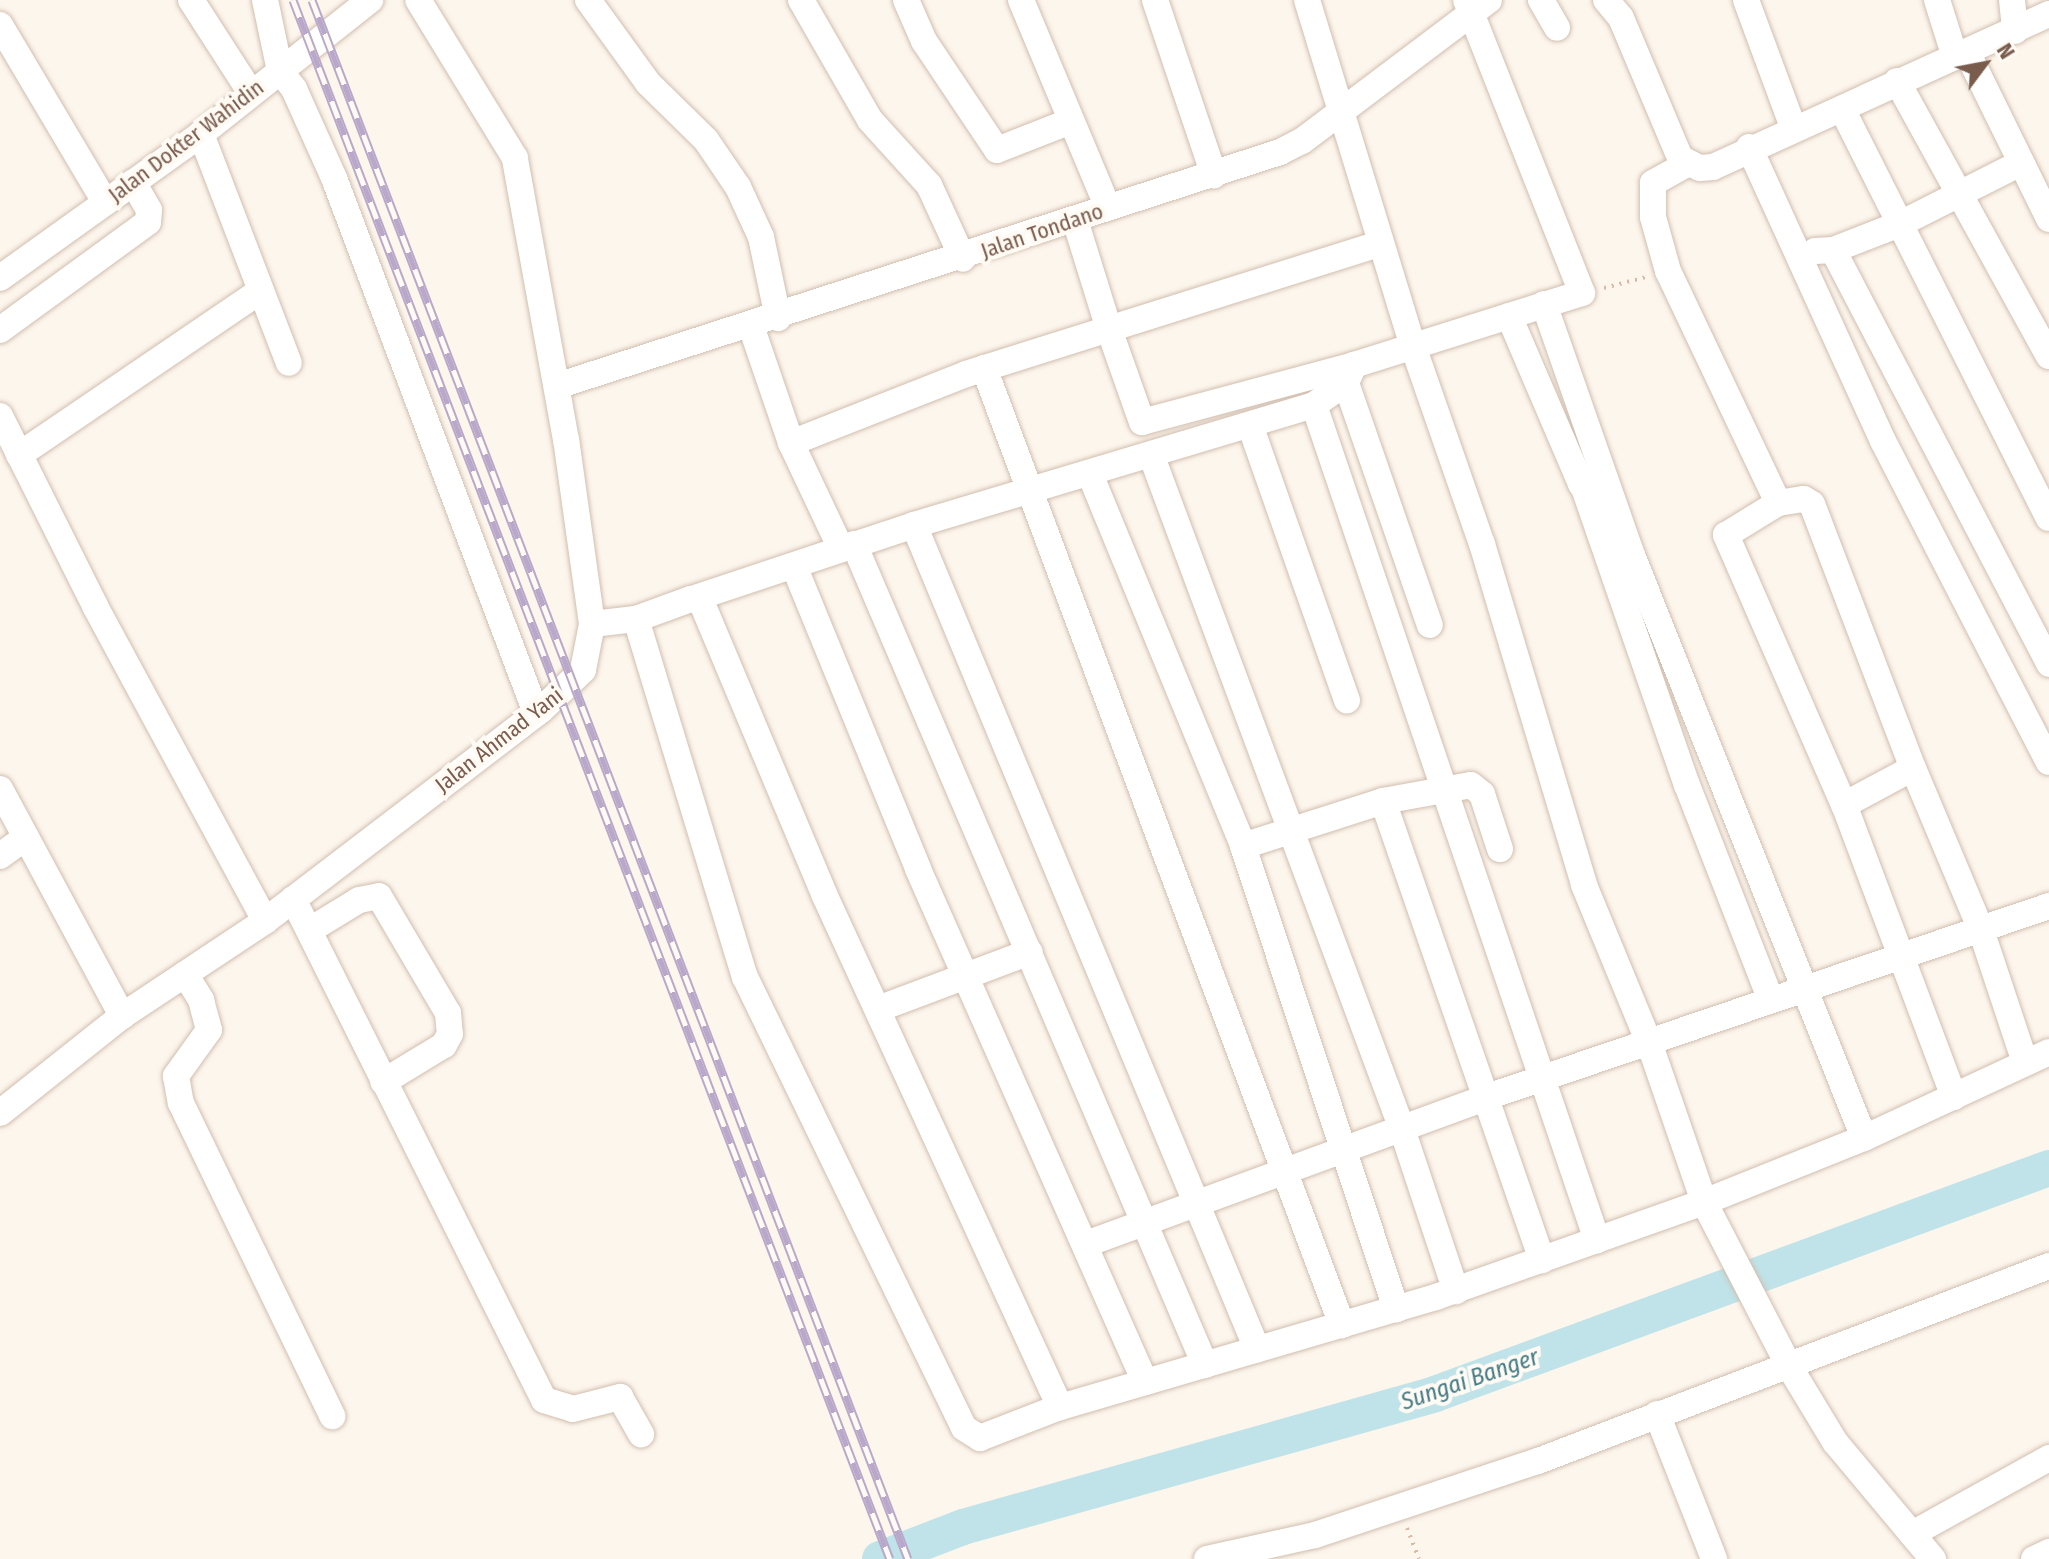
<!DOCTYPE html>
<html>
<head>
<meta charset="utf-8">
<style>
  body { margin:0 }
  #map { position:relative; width:2049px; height:1559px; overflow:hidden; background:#fdf6ec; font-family:"Fira Sans Condensed",sans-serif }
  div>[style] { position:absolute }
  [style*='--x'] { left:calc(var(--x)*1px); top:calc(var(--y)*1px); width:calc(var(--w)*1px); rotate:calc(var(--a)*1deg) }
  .river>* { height:36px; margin:-18px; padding:0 18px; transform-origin:18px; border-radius:18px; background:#bfe3e8 }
  .path>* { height:4px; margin-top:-2px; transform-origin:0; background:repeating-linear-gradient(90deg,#d9b8a5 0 2px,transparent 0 8px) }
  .roads { filter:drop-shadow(0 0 2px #d1beb0) drop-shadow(0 0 2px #d1beb0) }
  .minor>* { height:26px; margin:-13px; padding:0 13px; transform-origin:13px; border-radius:13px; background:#fff }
  .rail>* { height:9px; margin-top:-4.5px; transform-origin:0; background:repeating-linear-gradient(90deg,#fffaf3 0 18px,#b9a8c9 0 36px); box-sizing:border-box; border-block:2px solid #b9a8c9 }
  span { translate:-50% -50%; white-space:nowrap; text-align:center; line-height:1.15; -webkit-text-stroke:8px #fffaf3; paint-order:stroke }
  .street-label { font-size:22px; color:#7a5c4d }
  .water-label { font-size:24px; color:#437c86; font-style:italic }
  .north { position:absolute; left:1945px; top:24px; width:80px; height:80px; -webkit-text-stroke:6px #fffaf3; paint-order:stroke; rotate:58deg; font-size:22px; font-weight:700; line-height:32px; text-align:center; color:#7a5c4d }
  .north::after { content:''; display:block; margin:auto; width:28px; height:36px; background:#7a5c4d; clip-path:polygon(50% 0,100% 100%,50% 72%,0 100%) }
</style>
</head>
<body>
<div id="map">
  <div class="river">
    <i style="--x:880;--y:1559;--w:89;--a:-21.1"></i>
    <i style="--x:963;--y:1527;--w:490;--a:-15.7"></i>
    <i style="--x:1435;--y:1394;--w:654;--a:-20.21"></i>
  </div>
  <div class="path">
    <i style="--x:1604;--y:288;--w:43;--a:-14.7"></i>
    <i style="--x:1407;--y:1528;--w:33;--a:69"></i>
  </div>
  <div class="roads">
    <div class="minor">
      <i style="--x:191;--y:0;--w:111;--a:57.2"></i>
      <i style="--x:265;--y:0;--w:73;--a:78.1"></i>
      <i style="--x:280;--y:71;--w:23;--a:52"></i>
      <i style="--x:294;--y:89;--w:98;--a:65.8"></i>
      <i style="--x:334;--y:178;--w:572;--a:69.31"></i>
      <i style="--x:588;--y:0;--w:102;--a:54.1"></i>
      <i style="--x:648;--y:83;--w:81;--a:44.5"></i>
      <i style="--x:706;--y:140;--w:57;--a:55.8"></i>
      <i style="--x:738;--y:187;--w:55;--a:65.3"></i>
      <i style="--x:761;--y:237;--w:83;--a:78.1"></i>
      <i style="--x:801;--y:0;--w:138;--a:60.1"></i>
      <i style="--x:870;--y:120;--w:88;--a:47.8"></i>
      <i style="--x:929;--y:185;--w:81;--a:65.3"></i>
      <i style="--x:906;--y:0;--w:45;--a:66.3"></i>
      <i style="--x:924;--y:41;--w:131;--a:56.2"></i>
      <i style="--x:997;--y:150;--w:79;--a:-21.4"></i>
      <i style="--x:1021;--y:0;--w:225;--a:67.3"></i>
      <i style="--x:1155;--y:0;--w:185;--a:71.4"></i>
      <i style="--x:1307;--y:0;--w:365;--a:73"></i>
      <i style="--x:1414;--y:349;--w:207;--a:70.8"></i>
      <i style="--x:1482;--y:544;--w:356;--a:73.3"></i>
      <i style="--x:1584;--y:885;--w:173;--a:67.6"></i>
      <i style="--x:1650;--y:1045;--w:166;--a:71"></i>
      <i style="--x:1704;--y:1202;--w:185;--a:62.6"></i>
      <i style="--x:1789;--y:1366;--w:89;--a:58.8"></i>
      <i style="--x:1835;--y:1442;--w:153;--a:50.1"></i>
      <i style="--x:1541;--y:0;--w:32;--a:60"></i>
      <i style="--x:1606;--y:0;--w:23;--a:50"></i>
      <i style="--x:1621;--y:18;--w:152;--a:67.1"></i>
      <i style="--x:1680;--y:158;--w:22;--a:27"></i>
      <i style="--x:1700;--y:168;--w:13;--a:-4"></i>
      <i style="--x:1713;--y:167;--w:369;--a:-24.5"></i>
      <i style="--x:1746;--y:0;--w:135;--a:69.7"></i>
      <i style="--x:1937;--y:0;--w:60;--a:72.5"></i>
      <i style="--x:2012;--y:0;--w:31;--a:84"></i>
      <i style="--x:0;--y:25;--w:206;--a:59.3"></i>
      <i style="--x:1967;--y:52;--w:186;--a:63.8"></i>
      <i style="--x:1897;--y:81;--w:314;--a:61.1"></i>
      <i style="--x:1842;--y:109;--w:458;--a:63.2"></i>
      <i style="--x:201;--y:134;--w:245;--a:69"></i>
      <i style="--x:1749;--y:147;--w:323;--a:65.5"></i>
      <i style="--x:1883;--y:441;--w:361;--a:62.7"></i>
      <i style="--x:1687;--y:164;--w:39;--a:151"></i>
      <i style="--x:1653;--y:183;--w:34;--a:90"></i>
      <i style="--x:1653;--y:217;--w:56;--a:74.5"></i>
      <i style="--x:1668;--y:271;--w:257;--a:64.6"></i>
      <i style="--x:1075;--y:220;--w:114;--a:72.7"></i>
      <i style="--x:1109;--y:329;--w:285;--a:-17.5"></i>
      <i style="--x:1833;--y:250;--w:467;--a:62.4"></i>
      <i style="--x:1815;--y:251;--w:18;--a:-3"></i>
      <i style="--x:1833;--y:250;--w:72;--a:-21.2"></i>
      <i style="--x:1900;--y:224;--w:136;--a:-26.8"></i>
      <i style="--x:0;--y:278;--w:247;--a:-35.6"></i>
      <i style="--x:201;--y:134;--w:216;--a:-38.4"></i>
      <i style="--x:1544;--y:304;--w:266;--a:70.7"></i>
      <i style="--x:1632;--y:555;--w:627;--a:68.3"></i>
      <i style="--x:1509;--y:316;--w:183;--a:66.8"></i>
      <i style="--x:1581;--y:484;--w:5;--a:53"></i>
      <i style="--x:1584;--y:488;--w:16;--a:-7"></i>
      <i style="--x:751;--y:326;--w:124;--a:71.1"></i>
      <i style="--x:791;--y:443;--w:117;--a:64.7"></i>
      <i style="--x:0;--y:330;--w:183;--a:-36.1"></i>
      <i style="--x:148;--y:222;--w:12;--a:-85"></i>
      <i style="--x:149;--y:210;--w:32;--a:-120"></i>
      <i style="--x:984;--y:368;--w:1022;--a:69.49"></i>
      <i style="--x:1346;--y:383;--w:256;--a:70.9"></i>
      <i style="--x:557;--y:386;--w:760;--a:-17.93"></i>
      <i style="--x:1280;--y:152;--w:25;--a:-27"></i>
      <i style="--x:1302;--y:141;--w:234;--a:-37"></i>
      <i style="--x:1314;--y:405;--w:882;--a:71.28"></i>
      <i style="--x:0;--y:416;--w:212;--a:63.4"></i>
      <i style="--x:95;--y:606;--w:358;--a:61.6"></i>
      <i style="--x:1250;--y:425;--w:292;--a:70.6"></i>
      <i style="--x:791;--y:443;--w:188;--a:-21.5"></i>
      <i style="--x:966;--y:374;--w:150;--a:-17.5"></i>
      <i style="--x:1109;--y:329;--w:99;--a:70.5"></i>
      <i style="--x:1142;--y:422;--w:220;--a:-15"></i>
      <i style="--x:19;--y:455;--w:292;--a:-34.2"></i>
      <i style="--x:1152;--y:457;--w:717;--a:69.59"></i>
      <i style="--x:1402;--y:1129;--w:171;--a:71.6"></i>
      <i style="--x:1090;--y:474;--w:402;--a:67.6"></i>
      <i style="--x:1243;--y:846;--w:488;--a:71.7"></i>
      <i style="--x:1584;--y:488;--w:314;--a:70.9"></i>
      <i style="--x:1687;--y:785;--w:231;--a:68.7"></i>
      <i style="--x:914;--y:525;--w:893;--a:67.4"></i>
      <i style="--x:854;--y:544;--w:893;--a:66.85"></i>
      <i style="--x:794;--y:566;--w:327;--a:67.7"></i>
      <i style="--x:918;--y:869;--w:561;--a:66.13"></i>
      <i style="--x:698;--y:597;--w:228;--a:-18.4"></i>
      <i style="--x:914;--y:525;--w:418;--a:-16.7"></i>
      <i style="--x:1314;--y:405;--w:39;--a:-35"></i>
      <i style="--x:1346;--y:383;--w:20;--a:-66"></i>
      <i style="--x:1354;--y:365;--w:239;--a:-17.5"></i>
      <i style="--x:1582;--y:293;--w:315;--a:-111.6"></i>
      <i style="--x:636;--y:619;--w:374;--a:73.1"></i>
      <i style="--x:745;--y:977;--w:501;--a:64.1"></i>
      <i style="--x:964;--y:1428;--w:19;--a:32"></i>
      <i style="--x:980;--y:1438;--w:86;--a:-21.2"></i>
      <i style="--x:592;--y:624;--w:44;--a:-6.5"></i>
      <i style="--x:636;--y:619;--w:59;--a:-20"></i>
      <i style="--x:691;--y:599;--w:10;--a:11"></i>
      <i style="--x:701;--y:601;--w:318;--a:67.2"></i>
      <i style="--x:824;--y:894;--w:565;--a:65.3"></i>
      <i style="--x:1060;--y:1407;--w:392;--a:-16.3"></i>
      <i style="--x:1436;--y:1297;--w:284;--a:-19.5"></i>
      <i style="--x:1704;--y:1202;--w:172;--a:-21.8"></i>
      <i style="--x:1864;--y:1138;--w:204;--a:-24.9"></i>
      <i style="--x:0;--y:789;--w:258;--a:61.7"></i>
      <i style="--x:1383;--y:801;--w:486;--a:70.9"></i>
      <i style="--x:1844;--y:805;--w:78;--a:-28.2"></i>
      <i style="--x:1243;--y:846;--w:147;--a:-17.8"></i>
      <i style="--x:1383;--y:801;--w:89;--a:-10.3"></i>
      <i style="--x:1471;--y:785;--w:14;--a:39"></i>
      <i style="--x:1482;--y:794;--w:58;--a:71.9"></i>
      <i style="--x:0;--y:856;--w:32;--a:-36"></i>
      <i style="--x:293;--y:899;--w:560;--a:63.39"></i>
      <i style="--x:544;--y:1400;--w:30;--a:17"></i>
      <i style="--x:573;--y:1409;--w:49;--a:-14.3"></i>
      <i style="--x:620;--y:1397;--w:43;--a:60.4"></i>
      <i style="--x:310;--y:930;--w:57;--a:-31.5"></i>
      <i style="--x:359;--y:900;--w:20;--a:-11"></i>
      <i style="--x:379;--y:896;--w:136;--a:59.5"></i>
      <i style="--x:448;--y:1013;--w:21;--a:85"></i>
      <i style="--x:450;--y:1034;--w:13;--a:119"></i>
      <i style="--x:444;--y:1045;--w:71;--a:148.8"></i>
      <i style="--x:185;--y:974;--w:31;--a:58"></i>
      <i style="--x:201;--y:1000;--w:31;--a:75"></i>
      <i style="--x:209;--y:1030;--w:57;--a:125.7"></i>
      <i style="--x:176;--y:1076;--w:27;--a:80"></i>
      <i style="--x:181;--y:1103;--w:348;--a:64.2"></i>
      <i style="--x:878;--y:1009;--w:162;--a:-20.6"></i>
      <i style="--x:1954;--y:1097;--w:312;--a:-110.6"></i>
      <i style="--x:1844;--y:805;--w:295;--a:-113.6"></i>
      <i style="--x:1726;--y:535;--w:61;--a:-31.6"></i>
      <i style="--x:1778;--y:503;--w:26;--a:-9"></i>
      <i style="--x:1804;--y:499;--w:9;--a:32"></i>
      <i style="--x:1812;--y:504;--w:283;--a:69.1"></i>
      <i style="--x:1913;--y:768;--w:173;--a:67.2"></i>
      <i style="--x:1980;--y:927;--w:142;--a:71.6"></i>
      <i style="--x:0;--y:1113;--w:156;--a:-38.5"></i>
      <i style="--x:122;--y:1016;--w:172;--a:-33.6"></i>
      <i style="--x:265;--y:921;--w:347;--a:-37.4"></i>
      <i style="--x:541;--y:710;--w:58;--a:-43.6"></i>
      <i style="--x:583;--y:670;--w:47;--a:-78.9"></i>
      <i style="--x:592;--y:624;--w:186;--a:-98"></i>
      <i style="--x:566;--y:440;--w:287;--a:-100.3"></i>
      <i style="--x:515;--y:158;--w:185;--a:-121.5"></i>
      <i style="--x:1086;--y:1244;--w:427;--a:-20.1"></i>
      <i style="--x:1487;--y:1097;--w:594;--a:-18.77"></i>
      <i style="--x:1657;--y:1414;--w:156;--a:68.5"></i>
      <i style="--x:1912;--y:1534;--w:157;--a:-29"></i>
      <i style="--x:1207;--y:1559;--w:111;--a:-12.5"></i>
      <i style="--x:1315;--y:1535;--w:235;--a:-18.4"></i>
      <i style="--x:1538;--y:1461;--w:547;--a:-20.89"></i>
      <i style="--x:2034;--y:1559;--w:17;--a:-25"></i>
    </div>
  </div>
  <div class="rail">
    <i style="--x:293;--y:0;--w:1669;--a:69.05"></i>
    <i style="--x:312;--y:0;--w:1669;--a:69.08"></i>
  </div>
  <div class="street-label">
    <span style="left:186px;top:141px;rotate:-37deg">Jalan Dokter Wahidin</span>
    <span style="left:1042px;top:231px;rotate:-19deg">Jalan Tondano</span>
    <span style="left:499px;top:740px;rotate:-38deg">Jalan Ahmad Yani</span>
  </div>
  <div class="water-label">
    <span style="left:1470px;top:1380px;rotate:-19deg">Sungai Banger</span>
  </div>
  <div class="north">N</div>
</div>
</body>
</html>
